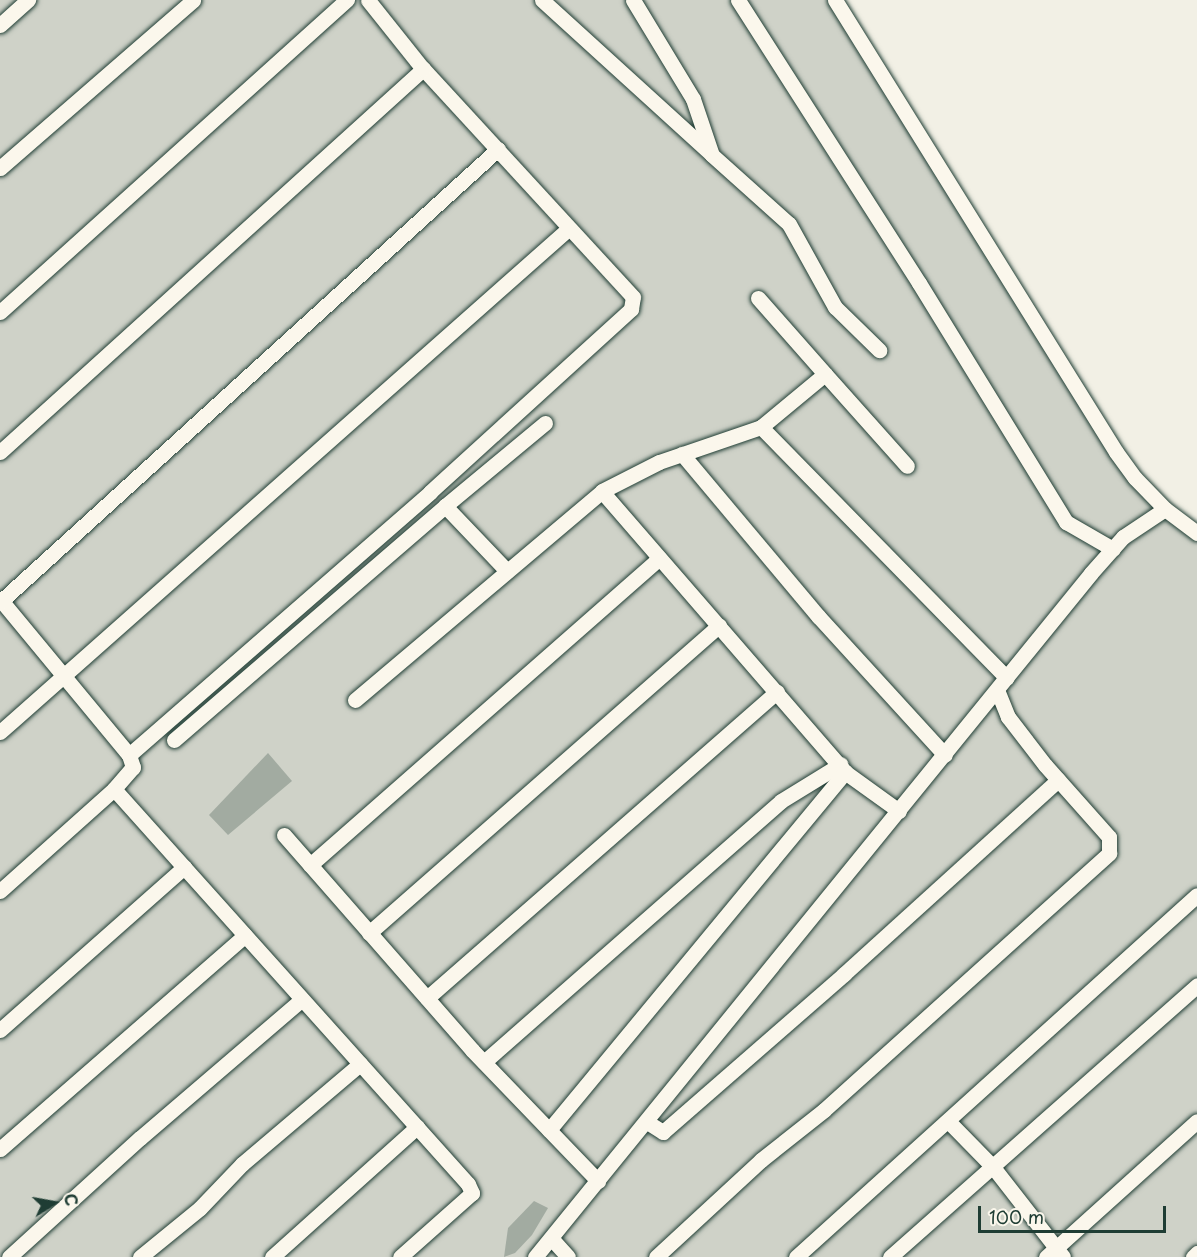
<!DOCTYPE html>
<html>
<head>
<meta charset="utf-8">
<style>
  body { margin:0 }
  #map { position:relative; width:1197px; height:1257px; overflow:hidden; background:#f2f0e5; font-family:"Playpen Sans",sans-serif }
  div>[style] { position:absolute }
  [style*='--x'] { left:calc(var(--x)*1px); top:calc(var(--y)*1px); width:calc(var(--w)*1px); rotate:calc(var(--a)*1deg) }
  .green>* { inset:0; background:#cfd2c8 }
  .water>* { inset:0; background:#a2aba1 }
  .roads { filter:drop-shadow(0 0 2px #1f3d34) drop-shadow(0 0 2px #1f3d34) }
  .minor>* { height:15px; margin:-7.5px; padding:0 7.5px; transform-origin:7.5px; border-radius:7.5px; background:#fbf7ec }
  span { translate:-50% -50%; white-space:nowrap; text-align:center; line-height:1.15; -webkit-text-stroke:6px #fbf7ec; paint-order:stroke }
  .north { position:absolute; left:24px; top:1173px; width:60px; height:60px; -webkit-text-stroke:4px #fbf7ec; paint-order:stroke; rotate:79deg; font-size:16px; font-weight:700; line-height:24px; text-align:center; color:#1f3d34 }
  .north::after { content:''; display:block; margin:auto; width:21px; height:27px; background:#1f3d34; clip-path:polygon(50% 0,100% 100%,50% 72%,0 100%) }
  .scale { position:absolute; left:978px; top:1206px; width:188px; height:27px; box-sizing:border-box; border:3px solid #1f3d34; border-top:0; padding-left:8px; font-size:18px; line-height:21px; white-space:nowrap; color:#1f3d34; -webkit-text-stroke:4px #fbf7ec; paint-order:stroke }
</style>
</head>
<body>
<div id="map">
  <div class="green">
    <i style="clip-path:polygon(0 0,835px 0,1116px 452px,1197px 533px,1197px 1257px,0 1257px)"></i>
  </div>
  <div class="water">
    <i style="clip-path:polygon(268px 753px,292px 781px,228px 835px,209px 815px)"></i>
    <i style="clip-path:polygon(534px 1201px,548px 1208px,532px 1235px,515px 1253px,504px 1257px,508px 1228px)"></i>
  </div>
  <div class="roads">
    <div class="minor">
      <i style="--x:542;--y:0;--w:227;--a:42.3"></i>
      <i style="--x:633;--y:0;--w:116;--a:58.8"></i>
      <i style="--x:693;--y:99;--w:59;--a:71.3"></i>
      <i style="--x:712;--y:155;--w:103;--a:41.9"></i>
      <i style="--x:789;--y:224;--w:95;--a:61"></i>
      <i style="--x:835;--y:307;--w:62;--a:44.3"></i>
      <i style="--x:738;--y:0;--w:336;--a:57.4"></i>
      <i style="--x:919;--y:283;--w:281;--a:58.4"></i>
      <i style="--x:1066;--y:522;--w:54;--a:29.9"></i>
      <i style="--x:835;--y:0;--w:532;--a:58.13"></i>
      <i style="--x:1116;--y:452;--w:32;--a:54"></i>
      <i style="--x:1135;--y:478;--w:43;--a:45.9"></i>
      <i style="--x:1165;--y:509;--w:40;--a:37"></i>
      <i style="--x:0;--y:25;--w:38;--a:-42"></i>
      <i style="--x:0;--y:168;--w:256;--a:-41"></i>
      <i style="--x:758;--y:298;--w:101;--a:48.6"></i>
      <i style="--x:0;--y:312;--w:467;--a:-42"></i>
      <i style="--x:761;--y:427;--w:83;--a:-39.6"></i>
      <i style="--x:825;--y:374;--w:123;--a:48.3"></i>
      <i style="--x:0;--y:452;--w:571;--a:-42.16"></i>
      <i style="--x:682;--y:454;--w:212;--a:50"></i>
      <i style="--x:818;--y:616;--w:188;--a:47.6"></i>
      <i style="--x:507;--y:571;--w:90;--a:-133.6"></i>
      <i style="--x:445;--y:506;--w:130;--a:-39.7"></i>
      <i style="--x:0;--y:599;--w:202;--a:50.4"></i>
      <i style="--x:129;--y:755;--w:13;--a:72"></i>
      <i style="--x:133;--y:767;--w:29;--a:131"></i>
      <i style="--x:114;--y:789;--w:153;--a:138.2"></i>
      <i style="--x:0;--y:602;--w:673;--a:-42.29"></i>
      <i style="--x:355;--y:700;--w:324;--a:-40.2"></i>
      <i style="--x:0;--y:732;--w:759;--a:-41.53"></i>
      <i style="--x:174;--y:740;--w:358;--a:-40.8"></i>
      <i style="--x:129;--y:755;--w:400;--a:-41.1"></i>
      <i style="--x:430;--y:492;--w:272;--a:-42.3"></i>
      <i style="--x:631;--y:309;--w:12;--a:-81"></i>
      <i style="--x:633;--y:297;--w:310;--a:-132.6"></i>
      <i style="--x:423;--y:69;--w:88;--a:-128.6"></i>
      <i style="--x:114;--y:789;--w:530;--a:48.13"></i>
      <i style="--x:468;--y:1184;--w:10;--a:66"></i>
      <i style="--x:472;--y:1193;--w:96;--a:138.4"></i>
      <i style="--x:899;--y:811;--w:67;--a:-144.2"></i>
      <i style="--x:845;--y:772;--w:371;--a:-130.9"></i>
      <i style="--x:602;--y:491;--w:64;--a:-27"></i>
      <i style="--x:659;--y:462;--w:108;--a:-18.9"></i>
      <i style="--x:761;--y:427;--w:351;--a:45.6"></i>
      <i style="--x:284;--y:835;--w:286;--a:48.8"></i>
      <i style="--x:472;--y:1050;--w:182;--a:46.1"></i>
      <i style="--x:310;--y:865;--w:465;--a:-41.3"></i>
      <i style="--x:369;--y:933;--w:466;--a:-41.3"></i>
      <i style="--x:427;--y:998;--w:465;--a:-41.2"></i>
      <i style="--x:0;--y:1030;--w:246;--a:-41.5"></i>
      <i style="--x:484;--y:1062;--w:395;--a:-41.3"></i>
      <i style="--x:781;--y:801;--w:70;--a:-31.7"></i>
      <i style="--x:948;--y:1121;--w:64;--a:45.6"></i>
      <i style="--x:993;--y:1167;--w:114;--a:52.1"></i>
      <i style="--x:647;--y:1122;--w:19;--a:32"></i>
      <i style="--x:663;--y:1132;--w:240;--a:-41.1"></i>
      <i style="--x:844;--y:974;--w:289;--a:-42.2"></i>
      <i style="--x:549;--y:1130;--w:465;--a:-50.4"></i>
      <i style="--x:0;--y:1149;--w:325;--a:-41.1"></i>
      <i style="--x:551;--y:1238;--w:25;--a:48"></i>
      <i style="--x:9;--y:1257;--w:177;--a:-42.3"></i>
      <i style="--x:140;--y:1138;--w:213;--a:-40.6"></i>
      <i style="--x:140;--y:1257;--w:77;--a:-39.2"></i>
      <i style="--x:200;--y:1208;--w:61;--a:-46.3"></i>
      <i style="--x:242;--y:1164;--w:155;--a:-40.3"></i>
      <i style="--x:272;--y:1257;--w:195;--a:-41.9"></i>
      <i style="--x:535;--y:1257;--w:881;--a:-50.89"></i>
      <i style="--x:1091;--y:573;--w:48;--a:-48.4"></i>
      <i style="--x:1123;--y:537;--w:50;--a:-33.7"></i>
      <i style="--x:656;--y:1257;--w:143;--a:-42.7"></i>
      <i style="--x:761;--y:1160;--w:80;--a:-38.4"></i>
      <i style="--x:824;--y:1110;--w:384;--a:-42"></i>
      <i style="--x:1109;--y:853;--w:16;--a:-90"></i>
      <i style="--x:1109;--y:837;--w:96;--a:-131.6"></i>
      <i style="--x:1045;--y:765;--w:61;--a:-127.6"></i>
      <i style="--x:1008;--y:717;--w:29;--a:-112"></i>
      <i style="--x:796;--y:1257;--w:540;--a:-42.07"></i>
      <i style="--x:890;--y:1257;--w:410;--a:-41.5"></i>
      <i style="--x:1046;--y:1257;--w:203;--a:-42"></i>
      <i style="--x:1193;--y:1257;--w:6;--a:-45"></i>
    </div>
  </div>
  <div class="north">С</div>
  <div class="scale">100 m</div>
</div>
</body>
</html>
